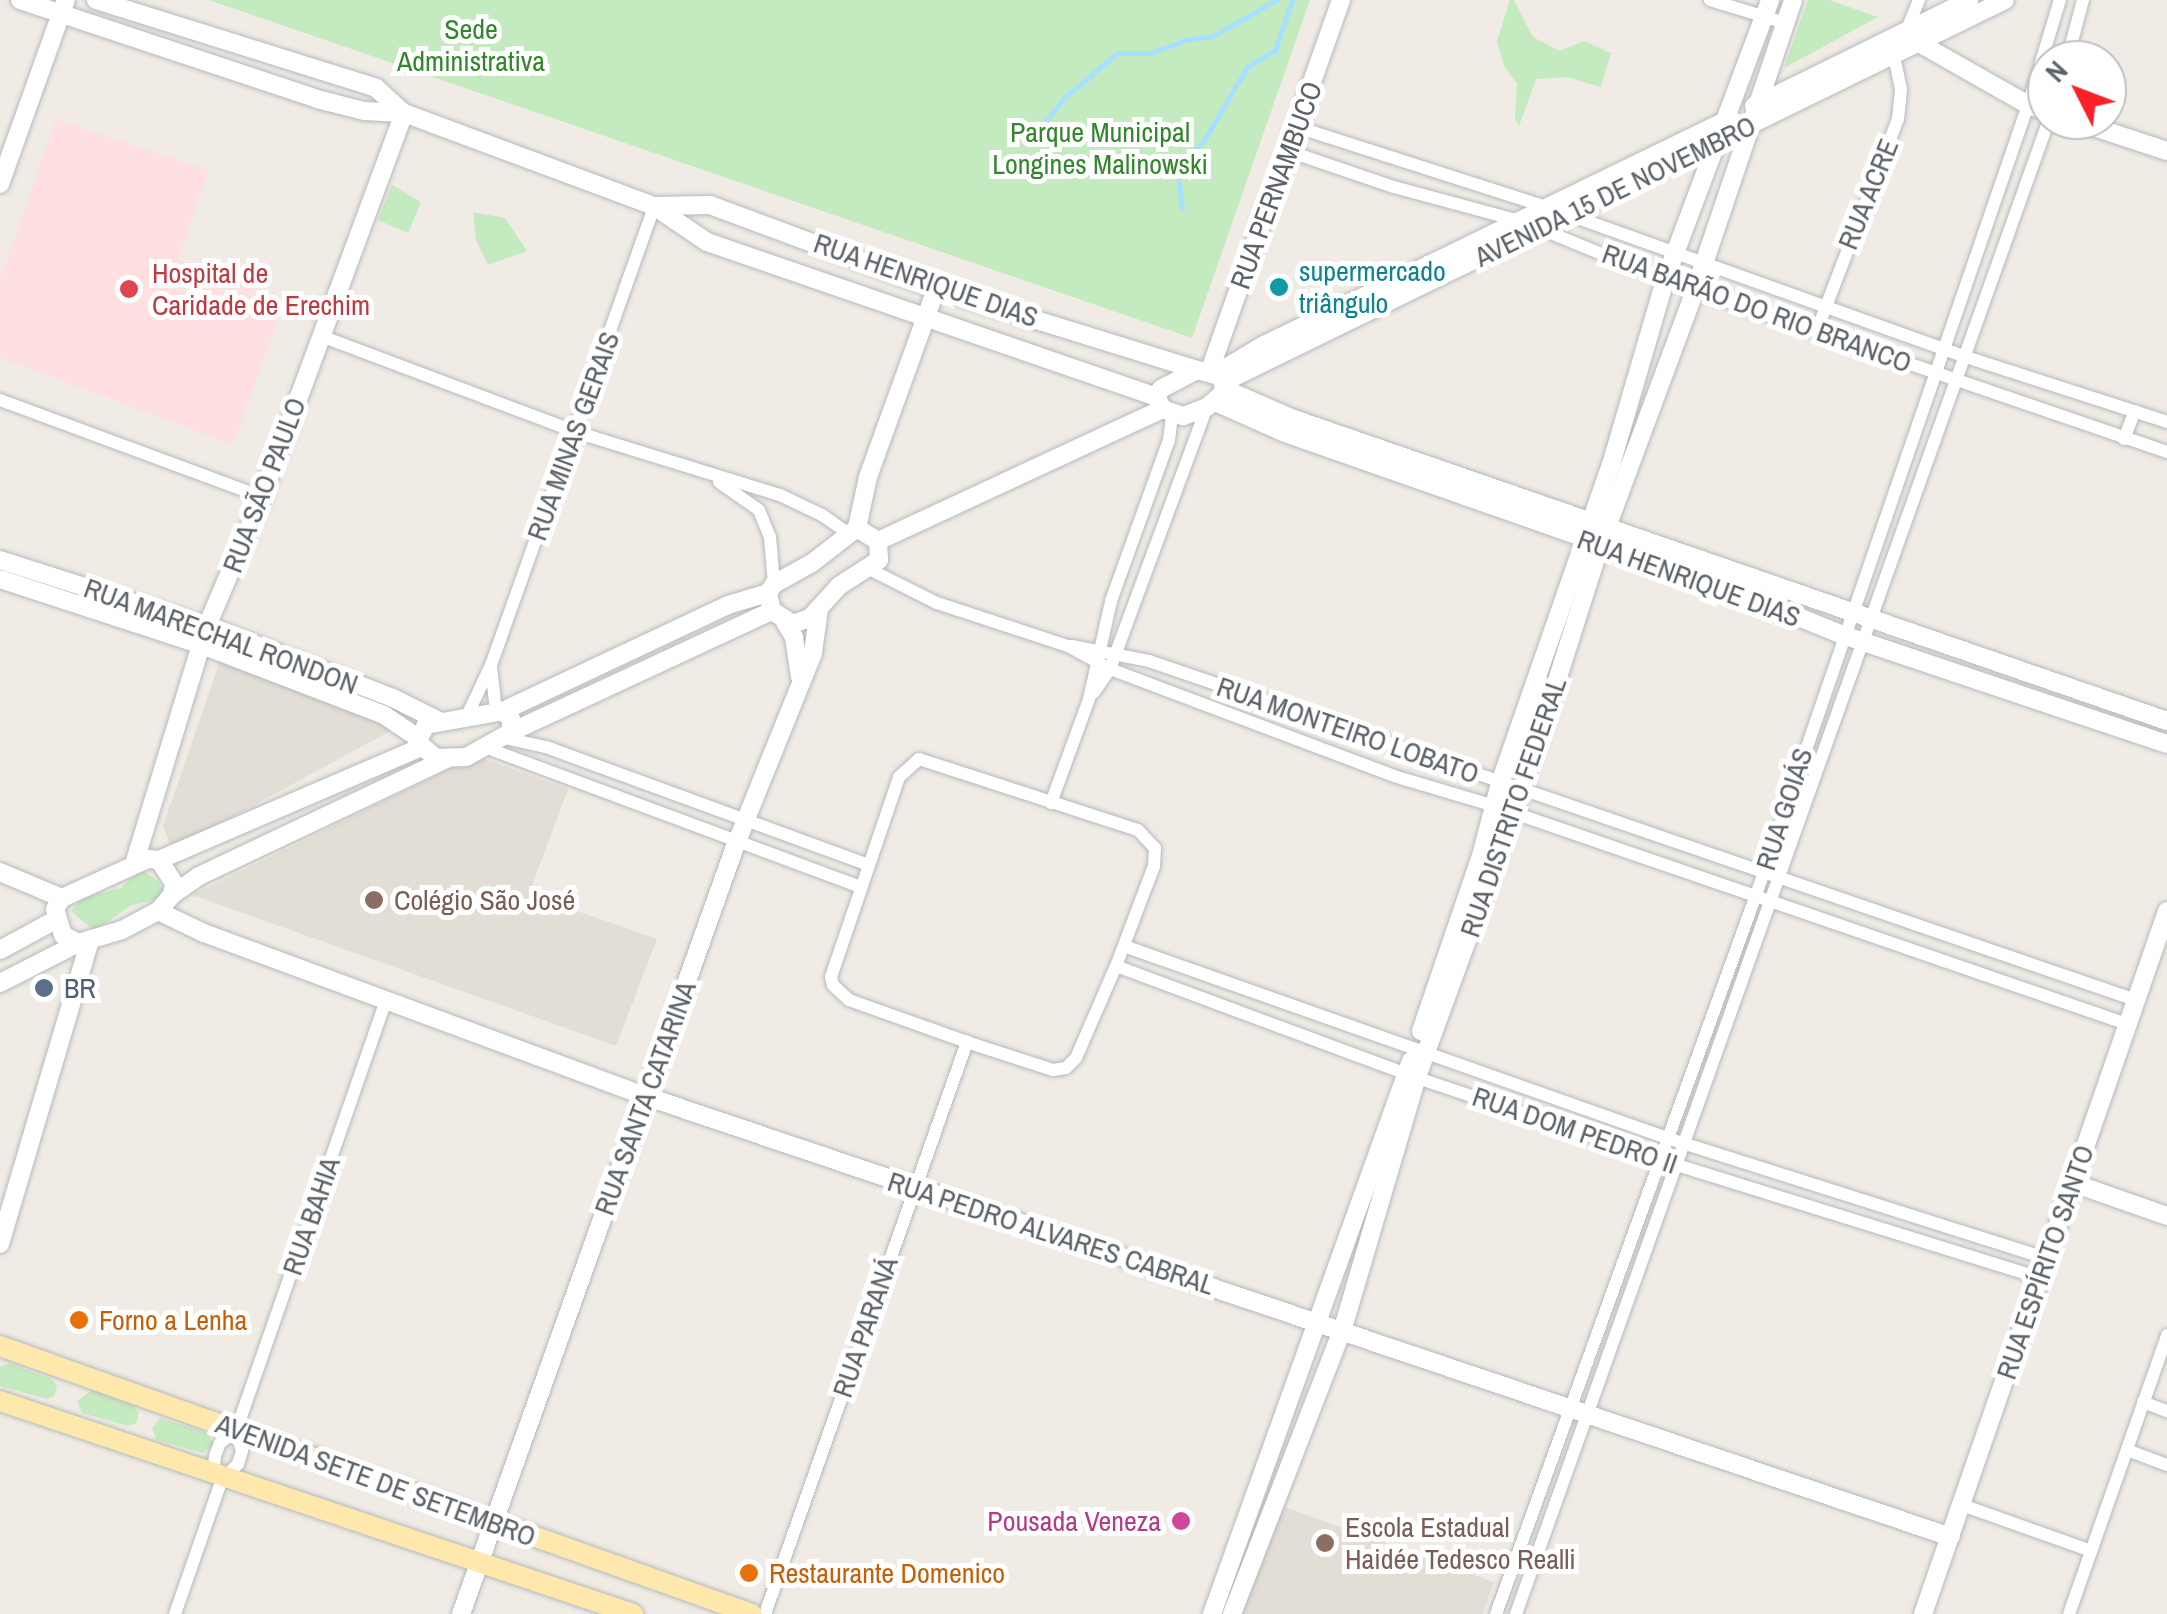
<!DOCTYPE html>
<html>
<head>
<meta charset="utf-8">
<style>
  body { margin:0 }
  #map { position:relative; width:2167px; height:1614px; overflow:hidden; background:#f0ece5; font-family:"Archivo Narrow",sans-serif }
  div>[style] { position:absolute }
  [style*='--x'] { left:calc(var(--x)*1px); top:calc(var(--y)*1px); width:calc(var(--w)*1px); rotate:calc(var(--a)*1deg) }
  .education>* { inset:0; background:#e3ded5 }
  .medical>* { inset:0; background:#fee0e1 }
  .green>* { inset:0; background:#c4eabf }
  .stream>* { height:5px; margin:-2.5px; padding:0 2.5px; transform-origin:2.5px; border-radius:2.5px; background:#a6e2ff }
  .roads { filter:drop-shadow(0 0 2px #b5b9bd) drop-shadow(0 0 2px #b5b9bd) }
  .street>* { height:12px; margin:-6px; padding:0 6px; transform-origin:6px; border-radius:6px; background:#fff }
  .secondary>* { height:18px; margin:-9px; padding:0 9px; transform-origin:9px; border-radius:9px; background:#fff }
  .primary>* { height:20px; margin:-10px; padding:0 10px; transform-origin:10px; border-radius:10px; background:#ffe8ab }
  .dots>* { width:28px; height:28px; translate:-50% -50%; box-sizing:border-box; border:5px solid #fff; border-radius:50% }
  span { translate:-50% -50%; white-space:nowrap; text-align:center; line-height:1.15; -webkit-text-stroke:10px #fff; paint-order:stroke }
  .park-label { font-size:28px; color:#32862c }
  .street-label { font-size:28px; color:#5c6267 }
  .culture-label { font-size:28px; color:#0d838f }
  .left { translate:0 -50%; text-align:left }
  .health-label { font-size:28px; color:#be3a42 }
  .education-label { font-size:28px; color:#785e54 }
  .service-label { font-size:28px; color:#4e5e75 }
  .food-label { font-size:28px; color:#c56008 }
  .hotel-label { font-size:28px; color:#b23c85 }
  .right { translate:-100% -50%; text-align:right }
  .north { position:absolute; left:2027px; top:40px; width:100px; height:100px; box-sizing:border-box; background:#fff; border:2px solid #bec0c2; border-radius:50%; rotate:312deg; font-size:28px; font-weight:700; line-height:40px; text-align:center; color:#5c6267 }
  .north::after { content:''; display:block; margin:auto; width:35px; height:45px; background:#fa2128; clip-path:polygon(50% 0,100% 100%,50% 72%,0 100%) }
</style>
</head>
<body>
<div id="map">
  <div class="education">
    <i style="clip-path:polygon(220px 661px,392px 721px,396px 728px,190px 840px,170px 844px,163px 826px)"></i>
    <i style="clip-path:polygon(476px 756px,568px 789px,529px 894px,657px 939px,616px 1046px,192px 895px)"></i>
    <i style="clip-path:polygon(1279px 1505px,1494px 1582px,1483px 1614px,1235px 1614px)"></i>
  </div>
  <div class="medical">
    <i style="clip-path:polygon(56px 119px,209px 170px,178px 260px,286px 298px,233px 445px,0 358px,0 279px)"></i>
  </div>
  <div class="green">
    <i style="clip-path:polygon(209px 0,1310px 0,1192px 338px)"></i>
    <i style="clip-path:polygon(1510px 0,1514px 0,1533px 37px,1560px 51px,1584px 41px,1611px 53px,1601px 87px,1567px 77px,1536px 79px,1519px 126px,1515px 119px,1517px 84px,1504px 66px,1497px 41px)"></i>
    <i style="clip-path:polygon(1808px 0,1829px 0,1878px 17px,1784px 68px)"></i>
    <i style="clip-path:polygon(392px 185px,421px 202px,408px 233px,378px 220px)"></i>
    <i style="clip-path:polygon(473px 212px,505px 218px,527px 251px,488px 265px,476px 240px)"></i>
    <i style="clip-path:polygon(140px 869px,158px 881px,167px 897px,130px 906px,94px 931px,71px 911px,82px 898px,121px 888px)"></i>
    <i style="clip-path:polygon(10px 1363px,51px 1379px,57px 1385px,54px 1396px,47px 1399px,0 1386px,0 1367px)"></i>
    <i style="clip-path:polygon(92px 1390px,133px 1406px,139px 1412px,136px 1423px,128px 1426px,82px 1413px,77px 1401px)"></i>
    <i style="clip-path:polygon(160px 1418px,207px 1433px,214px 1444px,203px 1453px,157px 1440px,152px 1428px)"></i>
  </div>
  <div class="stream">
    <i style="--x:1044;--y:123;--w:33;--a:-51"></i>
    <i style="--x:1065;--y:97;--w:68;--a:-40.2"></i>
    <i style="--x:1117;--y:53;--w:33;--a:0"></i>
    <i style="--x:1150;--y:53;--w:37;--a:-20"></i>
    <i style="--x:1185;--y:40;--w:28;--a:-8"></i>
    <i style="--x:1213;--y:36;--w:73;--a:-29.7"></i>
    <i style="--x:1182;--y:208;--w:41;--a:-97"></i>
    <i style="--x:1177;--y:167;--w:40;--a:-45"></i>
    <i style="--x:1205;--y:139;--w:83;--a:-59.7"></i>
    <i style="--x:1247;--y:67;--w:33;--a:-31"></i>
    <i style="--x:1275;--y:50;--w:53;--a:-71.2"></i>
  </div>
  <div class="roads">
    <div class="street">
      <i style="--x:1710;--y:0;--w:78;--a:17"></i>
      <i style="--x:1906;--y:32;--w:35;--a:-68"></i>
      <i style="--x:2067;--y:60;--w:62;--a:-75.1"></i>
      <i style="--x:1297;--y:127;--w:266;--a:17.8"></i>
      <i style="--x:1550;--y:208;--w:439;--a:19.7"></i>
      <i style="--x:1963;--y:356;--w:214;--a:17.9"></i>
      <i style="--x:1288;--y:151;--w:112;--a:18.8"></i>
      <i style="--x:1394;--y:187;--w:135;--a:15.1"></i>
      <i style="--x:1524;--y:222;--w:152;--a:22.4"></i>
      <i style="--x:1665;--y:280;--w:531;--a:18.91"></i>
      <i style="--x:1817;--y:330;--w:226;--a:-69"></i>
      <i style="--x:1898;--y:119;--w:30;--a:-84"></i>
      <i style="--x:1901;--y:89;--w:35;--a:-102"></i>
      <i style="--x:321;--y:336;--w:272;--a:20.6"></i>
      <i style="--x:576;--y:432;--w:214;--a:17.2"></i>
      <i style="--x:780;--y:495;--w:47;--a:25.5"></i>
      <i style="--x:822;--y:515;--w:32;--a:35"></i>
      <i style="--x:0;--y:400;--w:279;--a:20.3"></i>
      <i style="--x:2124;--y:439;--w:30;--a:-69"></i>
      <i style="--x:719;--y:482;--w:49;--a:35"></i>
      <i style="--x:759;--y:510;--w:29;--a:68"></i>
      <i style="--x:770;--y:537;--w:47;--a:85.1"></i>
      <i style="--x:869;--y:569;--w:76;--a:26.6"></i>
      <i style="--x:937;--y:603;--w:138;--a:18.2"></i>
      <i style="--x:1068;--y:646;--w:48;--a:28.7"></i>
      <i style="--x:1110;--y:669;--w:307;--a:20.6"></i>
      <i style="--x:1397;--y:777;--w:101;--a:16.6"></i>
      <i style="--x:1494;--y:806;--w:669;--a:19"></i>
      <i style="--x:1072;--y:646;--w:78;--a:11"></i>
      <i style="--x:1149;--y:661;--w:1044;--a:18.96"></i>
      <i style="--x:491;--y:667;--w:44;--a:83.5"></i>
      <i style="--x:1094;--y:692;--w:28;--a:-55"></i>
      <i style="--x:1110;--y:669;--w:279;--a:-69.7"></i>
      <i style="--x:465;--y:720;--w:61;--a:-64.7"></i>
      <i style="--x:491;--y:665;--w:487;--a:-70.4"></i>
      <i style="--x:505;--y:738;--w:42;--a:12.4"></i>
      <i style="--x:546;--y:747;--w:344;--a:20.1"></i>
      <i style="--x:487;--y:748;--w:399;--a:20.4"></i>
      <i style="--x:919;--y:759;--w:230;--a:18"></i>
      <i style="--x:1138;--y:830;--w:25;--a:47"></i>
      <i style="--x:1155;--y:848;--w:18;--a:93"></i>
      <i style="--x:1154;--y:866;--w:107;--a:110.8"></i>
      <i style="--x:1116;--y:966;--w:100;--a:113.5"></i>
      <i style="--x:1076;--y:1058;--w:14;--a:135"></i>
      <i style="--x:1066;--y:1068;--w:13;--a:171"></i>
      <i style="--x:1053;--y:1070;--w:90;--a:-162"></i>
      <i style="--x:967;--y:1042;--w:125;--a:-160.4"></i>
      <i style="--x:849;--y:1000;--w:22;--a:-137"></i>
      <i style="--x:833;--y:985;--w:8;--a:-104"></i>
      <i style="--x:831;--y:977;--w:211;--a:-71.2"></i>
      <i style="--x:899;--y:777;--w:27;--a:-42"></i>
      <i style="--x:1051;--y:803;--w:111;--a:-69.9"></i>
      <i style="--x:1089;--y:699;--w:100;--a:-77.3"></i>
      <i style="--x:1111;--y:601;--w:171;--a:-70.2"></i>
      <i style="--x:1169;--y:440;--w:25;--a:-83"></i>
      <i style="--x:1124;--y:946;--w:576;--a:19.47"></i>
      <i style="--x:1667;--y:1138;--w:398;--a:17.6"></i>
      <i style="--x:1116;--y:966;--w:309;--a:20.4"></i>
      <i style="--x:1406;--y:1074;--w:269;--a:18.6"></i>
      <i style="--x:1661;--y:1160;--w:396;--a:17.3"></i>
      <i style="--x:2143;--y:1402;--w:26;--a:21"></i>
      <i style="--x:236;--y:1431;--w:455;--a:-70.8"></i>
      <i style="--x:2127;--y:1450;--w:43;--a:20.6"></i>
      <i style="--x:220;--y:1477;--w:12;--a:-121"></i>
      <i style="--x:214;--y:1467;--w:11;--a:-85"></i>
      <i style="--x:215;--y:1456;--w:14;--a:-69"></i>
      <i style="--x:220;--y:1443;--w:20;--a:-37"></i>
      <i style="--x:224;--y:1478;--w:20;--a:-45"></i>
      <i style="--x:238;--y:1464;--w:14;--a:-73"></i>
      <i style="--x:242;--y:1451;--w:21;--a:-107"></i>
      <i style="--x:1962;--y:1505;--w:137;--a:19.6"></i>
      <i style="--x:175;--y:1614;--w:143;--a:-70.8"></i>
      <i style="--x:765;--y:1614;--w:607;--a:-70.55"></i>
      <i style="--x:1496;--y:1614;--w:765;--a:-70.12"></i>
      <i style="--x:1756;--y:895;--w:836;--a:-71"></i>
      <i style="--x:2028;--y:105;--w:110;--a:-73.1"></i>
      <i style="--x:1516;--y:1614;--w:1586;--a:-70.37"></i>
      <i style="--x:2069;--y:1614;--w:296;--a:-70.6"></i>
    </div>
    <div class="secondary">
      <i style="--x:20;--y:0;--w:313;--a:18.4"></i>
      <i style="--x:317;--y:99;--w:49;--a:14.3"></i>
      <i style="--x:364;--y:111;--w:40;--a:2.9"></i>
      <i style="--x:404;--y:113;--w:267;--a:20.4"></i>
      <i style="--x:654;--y:206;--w:64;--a:34.2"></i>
      <i style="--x:707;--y:242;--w:475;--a:19"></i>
      <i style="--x:96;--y:0;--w:294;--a:17.4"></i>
      <i style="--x:376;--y:88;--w:38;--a:42"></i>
      <i style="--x:1912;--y:39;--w:133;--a:29.6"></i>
      <i style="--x:2028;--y:105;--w:20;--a:18"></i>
      <i style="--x:1754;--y:106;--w:240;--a:-26.2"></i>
      <i style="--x:2073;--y:120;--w:99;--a:18.3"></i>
      <i style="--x:0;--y:184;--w:195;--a:-70.3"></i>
      <i style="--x:655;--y:206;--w:55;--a:-1"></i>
      <i style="--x:710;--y:205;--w:241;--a:20.4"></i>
      <i style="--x:936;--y:289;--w:273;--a:17.2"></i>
      <i style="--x:1197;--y:370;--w:24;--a:15"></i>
      <i style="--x:1220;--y:376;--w:14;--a:69"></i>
      <i style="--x:1225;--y:389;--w:9;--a:126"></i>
      <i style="--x:1220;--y:396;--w:17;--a:140"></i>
      <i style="--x:1207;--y:407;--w:26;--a:159"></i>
      <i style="--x:1183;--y:416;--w:21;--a:-161"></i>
      <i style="--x:1163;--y:409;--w:14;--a:-120"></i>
      <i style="--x:1156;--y:397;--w:9;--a:-58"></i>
      <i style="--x:1161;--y:389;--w:41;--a:-27.8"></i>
      <i style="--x:1210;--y:370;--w:393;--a:-70.5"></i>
      <i style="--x:1217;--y:373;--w:55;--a:-30.8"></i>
      <i style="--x:1264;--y:345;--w:519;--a:-25.92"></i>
      <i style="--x:1224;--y:382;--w:869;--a:-26.06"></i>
      <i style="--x:1225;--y:389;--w:72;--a:23.7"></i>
      <i style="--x:1291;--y:418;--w:927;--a:19.08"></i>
      <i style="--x:1215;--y:402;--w:77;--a:23.9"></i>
      <i style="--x:1285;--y:433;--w:468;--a:19.3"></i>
      <i style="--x:1727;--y:588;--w:125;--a:22.1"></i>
      <i style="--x:1843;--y:635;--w:342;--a:18.6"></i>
      <i style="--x:857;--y:528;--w:25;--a:32"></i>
      <i style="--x:878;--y:541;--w:19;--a:87"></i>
      <i style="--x:879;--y:560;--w:48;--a:147"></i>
      <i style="--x:839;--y:586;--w:43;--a:132.2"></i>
      <i style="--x:810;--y:618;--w:18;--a:161"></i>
      <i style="--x:793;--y:624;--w:25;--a:-148"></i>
      <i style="--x:772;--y:611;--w:18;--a:-103"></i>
      <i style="--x:768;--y:593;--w:11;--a:-56"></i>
      <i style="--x:774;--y:584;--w:43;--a:-28.9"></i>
      <i style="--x:812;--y:563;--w:57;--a:-37.9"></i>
      <i style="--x:857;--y:528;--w:52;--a:-77.8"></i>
      <i style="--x:868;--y:477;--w:200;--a:-70.1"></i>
      <i style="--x:878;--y:541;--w:314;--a:-24.9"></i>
      <i style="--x:0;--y:560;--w:217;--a:17.7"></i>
      <i style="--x:207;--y:626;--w:199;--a:21.2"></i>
      <i style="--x:393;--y:698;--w:51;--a:26.6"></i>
      <i style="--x:0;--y:579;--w:213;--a:18.1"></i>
      <i style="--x:202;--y:645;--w:195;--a:21"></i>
      <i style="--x:384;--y:715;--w:40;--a:34"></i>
      <i style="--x:785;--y:622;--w:17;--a:59"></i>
      <i style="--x:794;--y:637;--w:40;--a:81.5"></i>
      <i style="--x:503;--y:711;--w:249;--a:-25.2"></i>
      <i style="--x:728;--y:605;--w:42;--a:-16.7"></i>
      <i style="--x:503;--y:711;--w:11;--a:45"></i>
      <i style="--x:511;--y:719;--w:13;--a:90"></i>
      <i style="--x:511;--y:732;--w:51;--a:150.9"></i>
      <i style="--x:466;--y:757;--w:30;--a:178"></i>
      <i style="--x:436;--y:758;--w:25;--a:-140"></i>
      <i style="--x:417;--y:742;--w:19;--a:-62"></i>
      <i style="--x:426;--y:725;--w:78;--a:-10.3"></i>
      <i style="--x:511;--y:732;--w:288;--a:-24.9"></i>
      <i style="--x:148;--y:859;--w:11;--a:5"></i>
      <i style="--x:159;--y:860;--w:27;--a:57"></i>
      <i style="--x:174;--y:883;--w:12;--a:99"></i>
      <i style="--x:172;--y:895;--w:21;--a:131"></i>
      <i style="--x:158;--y:911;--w:41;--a:152.2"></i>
      <i style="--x:122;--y:930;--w:46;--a:163.5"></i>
      <i style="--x:78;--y:943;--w:17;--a:-152"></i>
      <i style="--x:63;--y:935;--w:27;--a:-107"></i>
      <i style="--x:55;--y:909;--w:13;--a:-58"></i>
      <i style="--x:62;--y:898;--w:94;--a:-24.4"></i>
      <i style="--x:159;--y:860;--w:285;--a:-23.3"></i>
      <i style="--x:135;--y:861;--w:246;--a:-73"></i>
      <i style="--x:207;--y:626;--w:140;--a:-66.9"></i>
      <i style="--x:262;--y:497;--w:409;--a:-69.7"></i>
      <i style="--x:0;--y:872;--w:67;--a:22.8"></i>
      <i style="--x:172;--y:895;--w:33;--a:-35"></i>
      <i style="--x:199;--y:876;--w:273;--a:-25.3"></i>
      <i style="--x:158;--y:911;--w:51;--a:25.6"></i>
      <i style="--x:204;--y:933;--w:470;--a:20.3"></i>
      <i style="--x:645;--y:1096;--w:1378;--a:18.66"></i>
      <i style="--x:0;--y:950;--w:65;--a:-28.5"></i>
      <i style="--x:0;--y:983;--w:88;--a:-27.1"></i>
      <i style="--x:1421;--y:1031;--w:185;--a:-71.1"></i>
      <i style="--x:1481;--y:856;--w:75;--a:-75.4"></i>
      <i style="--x:1500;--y:783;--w:337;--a:-70.8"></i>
      <i style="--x:1611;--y:465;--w:193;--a:-73.7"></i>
      <i style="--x:1665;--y:280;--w:299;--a:-69.4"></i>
      <i style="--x:2073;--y:1183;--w:100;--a:19.3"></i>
      <i style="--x:0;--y:1244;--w:317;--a:-73.5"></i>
      <i style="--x:461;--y:1614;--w:818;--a:-70.35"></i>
      <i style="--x:736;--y:844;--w:206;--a:-68"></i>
      <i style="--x:813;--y:653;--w:44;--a:-82.2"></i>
      <i style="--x:1212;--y:1614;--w:588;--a:-70.21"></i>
      <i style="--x:1232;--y:1614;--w:307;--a:-68.8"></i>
      <i style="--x:1343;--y:1328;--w:262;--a:-73.6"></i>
      <i style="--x:1417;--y:1077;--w:306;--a:-69.9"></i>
      <i style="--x:1522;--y:790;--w:256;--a:-72.3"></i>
      <i style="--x:1600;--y:546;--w:273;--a:-69.6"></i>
      <i style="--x:1695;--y:290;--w:306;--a:-71.3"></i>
      <i style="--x:1923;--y:1614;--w:744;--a:-70.86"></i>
    </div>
    <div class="primary">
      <i style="--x:0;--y:1346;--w:798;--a:19.62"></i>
      <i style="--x:0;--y:1401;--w:668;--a:18.6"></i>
    </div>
  </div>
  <div class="dots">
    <i style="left:1279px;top:287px;background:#0f9aa8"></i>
    <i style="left:129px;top:289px;background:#e0444e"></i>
    <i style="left:374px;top:900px;background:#8d6e63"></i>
    <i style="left:44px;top:988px;background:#5c6f8a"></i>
    <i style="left:79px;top:1320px;background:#e8710a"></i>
    <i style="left:1181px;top:1521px;background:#d1479c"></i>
    <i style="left:1325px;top:1543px;background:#8d6e63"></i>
    <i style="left:749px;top:1573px;background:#e8710a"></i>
  </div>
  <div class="park-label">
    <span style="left:471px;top:45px">Sede<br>Administrativa</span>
    <span style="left:1100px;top:148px">Parque Municipal<br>Longines Malinowski</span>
  </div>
  <div class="street-label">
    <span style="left:1276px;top:185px;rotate:-70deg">RUA PERNAMBUCO</span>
    <span style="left:1615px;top:191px;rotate:-26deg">AVENIDA 15 DE NOVEMBRO</span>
    <span style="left:1868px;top:194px;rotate:-68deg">RUA ACRE</span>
    <span style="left:926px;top:280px;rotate:19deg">RUA HENRIQUE DIAS</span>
    <span style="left:1757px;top:308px;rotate:20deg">RUA BARÃO DO RIO BRANCO</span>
    <span style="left:573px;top:436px;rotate:-70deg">RUA MINAS GERAIS</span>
    <span style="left:264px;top:485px;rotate:-69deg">RUA SÃO PAULO</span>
    <span style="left:1689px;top:578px;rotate:20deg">RUA HENRIQUE DIAS</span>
    <span style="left:221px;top:636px;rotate:20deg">RUA MARECHAL RONDON</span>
    <span style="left:1348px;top:730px;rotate:19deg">RUA MONTEIRO LOBATO</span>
    <span style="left:1513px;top:807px;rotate:-71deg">RUA DISTRITO FEDERAL</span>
    <span style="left:1784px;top:809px;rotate:-72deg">RUA GOIÁS</span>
    <span style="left:645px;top:1098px;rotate:-70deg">RUA SANTA CATARINA</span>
    <span style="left:1575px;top:1130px;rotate:19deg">RUA DOM PEDRO II</span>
    <span style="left:311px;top:1216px;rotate:-71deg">RUA BAHIA</span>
    <span style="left:1051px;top:1233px;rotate:18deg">RUA PEDRO ALVARES CABRAL</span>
    <span style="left:2045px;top:1262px;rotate:-71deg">RUA ESPÍRITO SANTO</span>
    <span style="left:865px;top:1327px;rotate:-71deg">RUA PARANÁ</span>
    <span style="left:376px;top:1480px;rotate:20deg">AVENIDA SETE DE SETEMBRO</span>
  </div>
  <div class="culture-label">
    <span class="left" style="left:1299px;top:287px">supermercado<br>triângulo</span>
  </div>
  <div class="health-label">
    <span class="left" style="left:152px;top:289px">Hospital de<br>Caridade de Erechim</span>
  </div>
  <div class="education-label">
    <span class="left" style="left:394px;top:900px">Colégio São José</span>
    <span class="left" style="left:1345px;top:1543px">Escola Estadual<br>Haidée Tedesco Realli</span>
  </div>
  <div class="service-label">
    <span class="left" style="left:64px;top:988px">BR</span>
  </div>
  <div class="food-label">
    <span class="left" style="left:99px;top:1320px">Forno a Lenha</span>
    <span class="left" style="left:769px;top:1573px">Restaurante Domenico</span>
  </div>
  <div class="hotel-label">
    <span class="right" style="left:1161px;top:1521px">Pousada Veneza</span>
  </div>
  <div class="north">N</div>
</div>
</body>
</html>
